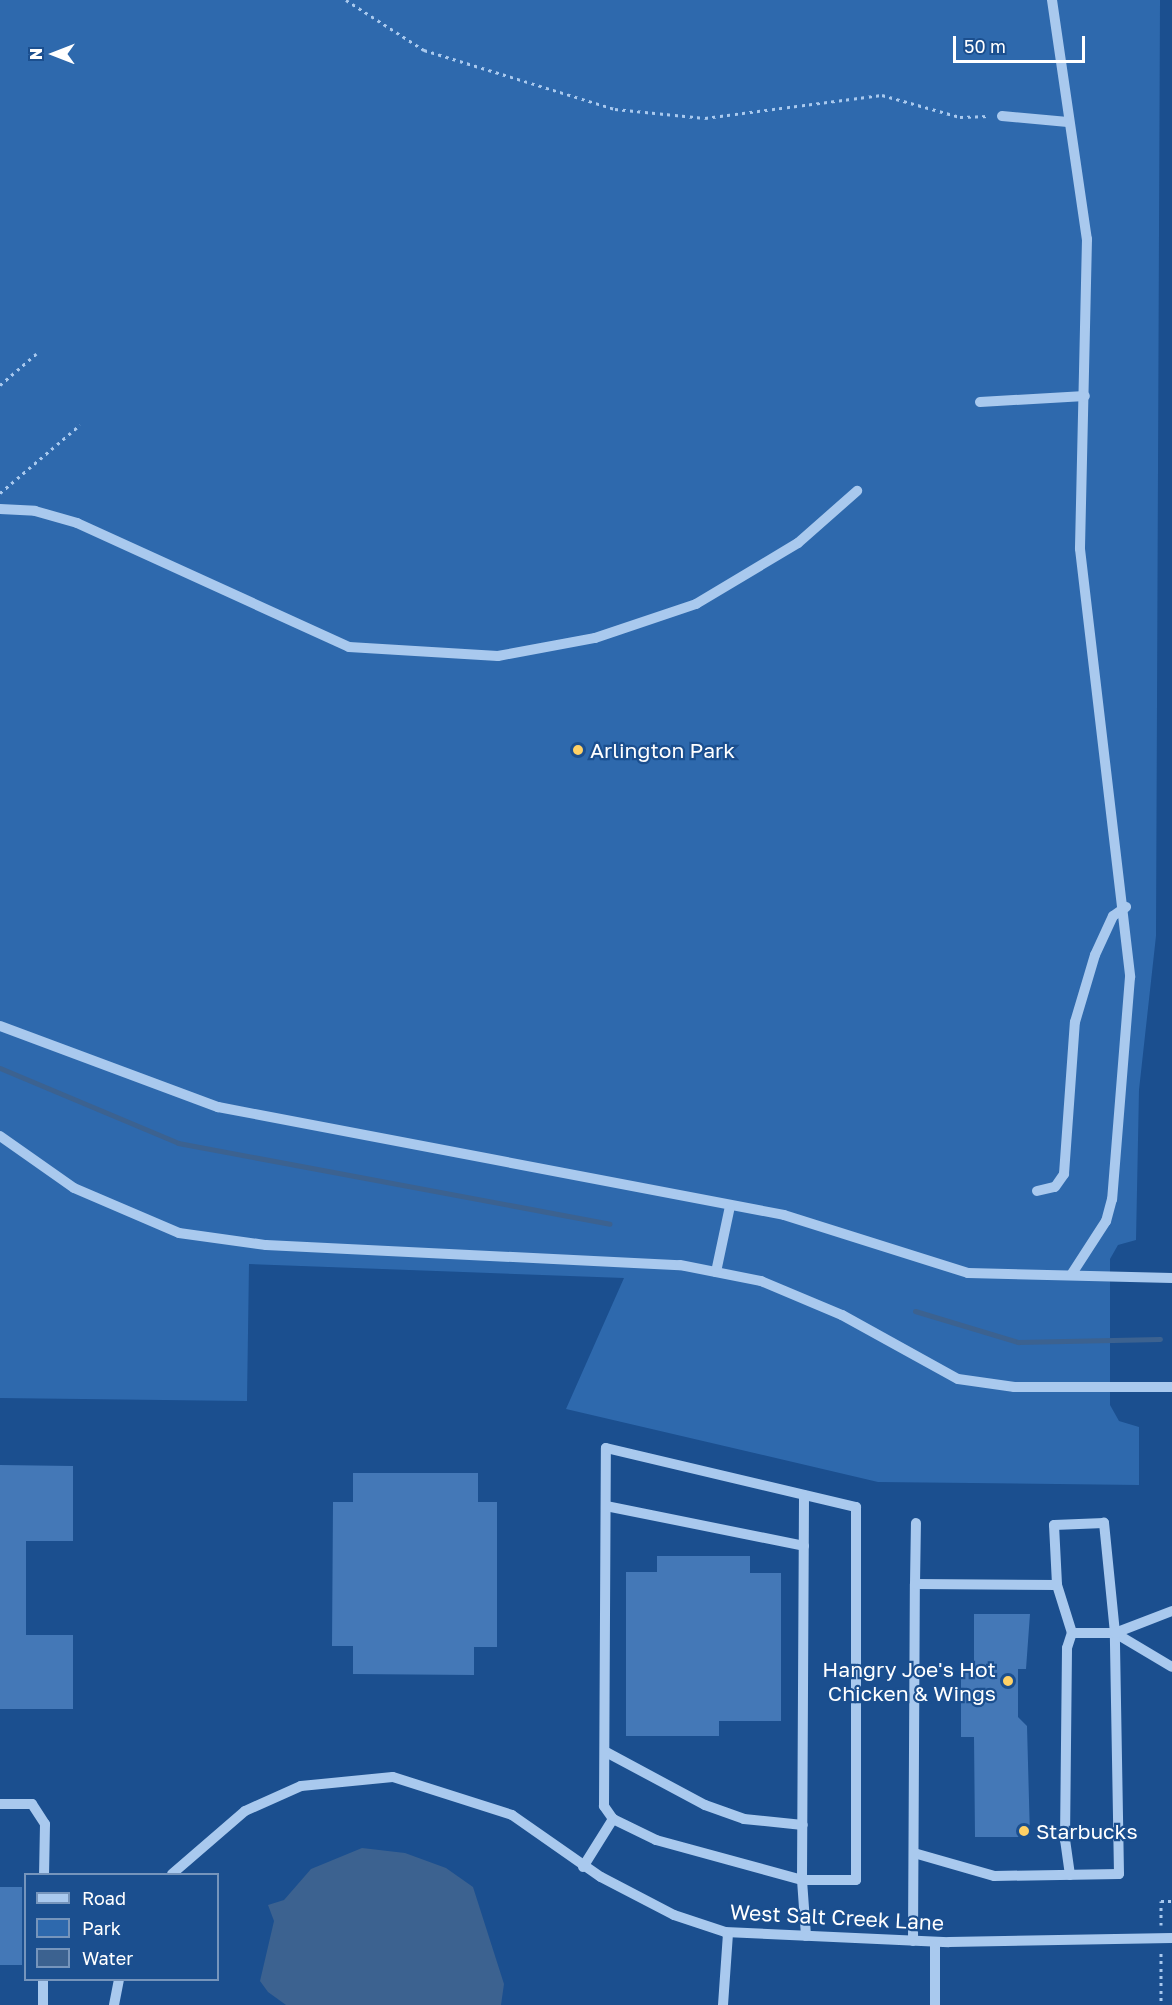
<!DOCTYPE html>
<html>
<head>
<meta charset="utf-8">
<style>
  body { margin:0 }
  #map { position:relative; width:1172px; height:2005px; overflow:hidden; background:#1b4f8f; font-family:"Golos Text",sans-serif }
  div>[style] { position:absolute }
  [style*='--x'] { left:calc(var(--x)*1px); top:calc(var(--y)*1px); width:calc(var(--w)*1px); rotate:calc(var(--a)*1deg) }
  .green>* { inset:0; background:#2e69ad }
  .water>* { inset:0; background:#3c6290 }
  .stream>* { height:5px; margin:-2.5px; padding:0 2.5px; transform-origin:2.5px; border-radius:2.5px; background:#3c6290 }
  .building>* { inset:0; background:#4478b7; transform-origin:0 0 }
  .path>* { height:3px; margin-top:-1.5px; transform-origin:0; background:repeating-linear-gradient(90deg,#a9c9ee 0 3px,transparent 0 7.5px) }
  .minor>* { height:10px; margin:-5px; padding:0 5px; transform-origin:5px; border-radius:5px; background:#a9c9ee }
  .dots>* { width:16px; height:16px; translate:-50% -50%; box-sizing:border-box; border:3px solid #1b4f8f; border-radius:50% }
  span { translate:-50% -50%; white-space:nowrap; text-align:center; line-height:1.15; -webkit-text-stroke:4.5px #1b4f8f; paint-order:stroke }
  .poi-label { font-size:21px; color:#fff }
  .left { translate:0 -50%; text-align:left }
  .right { translate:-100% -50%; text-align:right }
  .street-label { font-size:21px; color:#fff }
  .legend { position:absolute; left:24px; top:1873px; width:195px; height:108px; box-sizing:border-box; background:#1b4f8f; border:2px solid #7695bc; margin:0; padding:8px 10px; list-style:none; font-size:18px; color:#fff }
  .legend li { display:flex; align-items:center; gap:12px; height:30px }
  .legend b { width:30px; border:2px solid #7695bc }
  .north { position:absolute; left:24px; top:24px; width:60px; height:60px; -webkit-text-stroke:4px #1b4f8f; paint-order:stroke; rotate:270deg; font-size:16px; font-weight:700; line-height:24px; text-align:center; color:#fff }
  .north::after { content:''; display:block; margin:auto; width:21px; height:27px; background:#fff; clip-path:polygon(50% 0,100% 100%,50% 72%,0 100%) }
  .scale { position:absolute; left:953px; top:36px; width:132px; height:27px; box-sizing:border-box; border:3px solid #fff; border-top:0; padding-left:8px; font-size:18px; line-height:21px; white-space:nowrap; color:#fff; -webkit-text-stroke:4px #1b4f8f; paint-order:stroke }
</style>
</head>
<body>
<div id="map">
  <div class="green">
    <i style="clip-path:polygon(0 0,1160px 0,1156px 936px,1139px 1090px,1136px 1240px,1118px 1245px,1110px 1259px,1110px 1405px,1119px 1421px,1139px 1427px,1139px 1485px,878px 1482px,566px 1409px,624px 1278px,249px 1264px,247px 1401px,0 1398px)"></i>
  </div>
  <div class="water">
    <i style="clip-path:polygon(362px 1848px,405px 1853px,446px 1868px,473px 1887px,504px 1984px,501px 2005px,286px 2005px,268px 1992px,260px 1981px,274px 1921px,268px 1905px,284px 1900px,311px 1869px)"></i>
  </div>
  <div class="stream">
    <i style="--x:0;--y:1068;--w:193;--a:22.8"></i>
    <i style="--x:178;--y:1143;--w:439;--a:10.6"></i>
    <i style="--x:915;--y:1311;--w:108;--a:16.8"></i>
    <i style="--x:1018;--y:1342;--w:142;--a:-1.2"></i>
  </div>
  <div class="building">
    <i style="clip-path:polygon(0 1465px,73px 1466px,73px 1541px,26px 1541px,26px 1635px,73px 1635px,73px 1709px,0 1709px)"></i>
    <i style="clip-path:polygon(353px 1473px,478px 1473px,478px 1502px,497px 1502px,497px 1647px,474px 1647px,474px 1675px,353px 1674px,353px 1646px,332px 1646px,333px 1502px,353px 1502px)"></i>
    <i style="clip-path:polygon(657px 1556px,750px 1556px,750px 1573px,781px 1573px,781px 1721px,719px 1721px,719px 1736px,626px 1736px,626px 1572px,657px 1572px)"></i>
    <i style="clip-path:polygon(974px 1614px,1030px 1614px,1026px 1669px,1018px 1669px,1018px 1717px,1027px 1726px,1030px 1837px,975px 1837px,974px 1737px,961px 1737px,961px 1668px,974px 1668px)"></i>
    <i style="left:0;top:1887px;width:22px;height:78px"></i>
  </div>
  <div class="path">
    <i style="--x:346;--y:0;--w:93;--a:32.7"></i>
    <i style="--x:424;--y:50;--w:200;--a:17.2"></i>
    <i style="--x:615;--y:109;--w:90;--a:5.7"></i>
    <i style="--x:705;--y:118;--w:178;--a:-7.4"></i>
    <i style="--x:882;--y:95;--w:81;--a:15.8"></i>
    <i style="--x:960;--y:117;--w:30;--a:-2"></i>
    <i style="--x:0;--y:385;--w:48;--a:-40.7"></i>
    <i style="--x:0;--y:493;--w:105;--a:-40.4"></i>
    <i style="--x:1161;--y:1925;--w:24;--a:-90"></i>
    <i style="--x:1161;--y:1901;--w:11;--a:0"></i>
    <i style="--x:1161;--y:1953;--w:52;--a:90"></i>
  </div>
  <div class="minor">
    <i style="--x:1052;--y:0;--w:242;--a:81.7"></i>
    <i style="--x:1087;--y:239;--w:310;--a:91.3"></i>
    <i style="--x:1080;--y:549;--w:431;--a:83.3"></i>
    <i style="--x:1130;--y:977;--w:223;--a:94.6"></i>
    <i style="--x:1112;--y:1199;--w:23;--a:105"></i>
    <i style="--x:1106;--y:1221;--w:64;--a:122.9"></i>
    <i style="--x:1002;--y:116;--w:66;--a:5.2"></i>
    <i style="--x:980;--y:402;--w:105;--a:-3.3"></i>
    <i style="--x:0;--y:509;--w:35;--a:3"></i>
    <i style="--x:35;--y:511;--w:44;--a:15.9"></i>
    <i style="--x:77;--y:523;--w:299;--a:24.5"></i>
    <i style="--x:349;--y:647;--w:149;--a:3.5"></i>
    <i style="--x:498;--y:656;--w:99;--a:-10.5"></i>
    <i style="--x:595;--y:638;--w:107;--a:-18.6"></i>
    <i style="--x:696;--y:604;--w:119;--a:-30.9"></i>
    <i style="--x:798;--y:543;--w:79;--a:-41.4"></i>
    <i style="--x:0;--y:1026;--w:233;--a:20.4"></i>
    <i style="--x:218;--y:1107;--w:576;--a:10.8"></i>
    <i style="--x:784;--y:1215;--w:193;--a:17.5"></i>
    <i style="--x:968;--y:1273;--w:204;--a:1.4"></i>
    <i style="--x:0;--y:1136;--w:90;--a:35.1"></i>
    <i style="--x:74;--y:1188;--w:114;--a:23.2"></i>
    <i style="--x:179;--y:1233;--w:88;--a:7.9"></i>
    <i style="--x:266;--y:1245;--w:414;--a:2.8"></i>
    <i style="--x:680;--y:1265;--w:83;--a:11.2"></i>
    <i style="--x:761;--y:1281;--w:88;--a:22.8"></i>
    <i style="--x:842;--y:1315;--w:132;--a:28.9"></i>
    <i style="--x:958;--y:1379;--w:57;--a:8.1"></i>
    <i style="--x:1014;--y:1387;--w:158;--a:0"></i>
    <i style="--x:1037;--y:1191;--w:18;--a:-13"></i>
    <i style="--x:1055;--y:1187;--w:16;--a:-55"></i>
    <i style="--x:1064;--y:1174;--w:152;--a:-85.9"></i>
    <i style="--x:1075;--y:1022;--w:70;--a:-73.4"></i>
    <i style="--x:1095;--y:955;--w:43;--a:-65.2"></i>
    <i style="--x:1113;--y:916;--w:16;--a:-35"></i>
    <i style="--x:716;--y:1272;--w:67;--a:-78"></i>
    <i style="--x:606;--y:1506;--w:202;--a:11.4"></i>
    <i style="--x:915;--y:1584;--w:61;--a:-89.1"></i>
    <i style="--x:1115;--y:1633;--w:66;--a:30.8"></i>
    <i style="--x:606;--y:1752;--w:112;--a:28.2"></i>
    <i style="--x:705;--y:1805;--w:41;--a:19.7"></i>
    <i style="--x:744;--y:1819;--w:59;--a:5.8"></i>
    <i style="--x:0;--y:1804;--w:32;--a:0"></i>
    <i style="--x:32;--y:1804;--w:24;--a:57"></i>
    <i style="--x:45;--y:1824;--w:50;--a:91.1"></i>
    <i style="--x:613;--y:1819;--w:16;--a:-125"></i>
    <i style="--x:604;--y:1806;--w:358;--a:-89.7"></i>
    <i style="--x:606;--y:1448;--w:257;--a:13.3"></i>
    <i style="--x:856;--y:1507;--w:373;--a:90"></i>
    <i style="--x:856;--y:1880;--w:54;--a:180"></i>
    <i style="--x:802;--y:1880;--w:385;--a:-89.7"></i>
    <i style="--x:914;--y:1853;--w:83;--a:16"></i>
    <i style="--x:994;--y:1876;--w:125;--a:-0.9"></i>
    <i style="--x:1119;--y:1874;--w:241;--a:-91"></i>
    <i style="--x:1115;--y:1633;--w:111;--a:-95.7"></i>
    <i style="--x:1104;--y:1523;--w:50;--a:177.7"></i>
    <i style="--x:1054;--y:1525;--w:60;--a:87.1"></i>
    <i style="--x:583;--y:1867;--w:57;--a:-58"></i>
    <i style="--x:613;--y:1819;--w:48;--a:26"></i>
    <i style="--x:656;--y:1840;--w:151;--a:15.3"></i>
    <i style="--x:802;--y:1880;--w:56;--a:85.9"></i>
    <i style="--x:172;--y:1874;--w:96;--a:-40.8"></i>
    <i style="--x:245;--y:1811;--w:61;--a:-24.1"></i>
    <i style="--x:301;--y:1786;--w:92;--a:-5.6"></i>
    <i style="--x:393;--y:1777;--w:125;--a:17.7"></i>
    <i style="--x:512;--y:1815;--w:108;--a:34.9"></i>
    <i style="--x:601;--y:1877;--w:82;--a:27.5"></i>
    <i style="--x:674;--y:1915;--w:54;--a:18.4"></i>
    <i style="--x:725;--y:1932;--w:224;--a:2.6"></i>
    <i style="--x:949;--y:1942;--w:223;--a:-1"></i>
    <i style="--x:1070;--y:1875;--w:35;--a:-98"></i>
    <i style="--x:1065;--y:1840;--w:192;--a:-89.4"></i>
    <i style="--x:1067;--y:1648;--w:16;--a:-72"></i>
    <i style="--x:913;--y:1941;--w:357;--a:-89.7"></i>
    <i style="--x:915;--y:1584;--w:142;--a:0.4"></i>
    <i style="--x:1057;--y:1585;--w:50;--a:72.6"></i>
    <i style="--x:1072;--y:1633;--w:43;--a:0"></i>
    <i style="--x:1115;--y:1633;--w:61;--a:-21.1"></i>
    <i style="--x:935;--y:1942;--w:63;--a:90"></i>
    <i style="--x:43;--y:2005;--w:25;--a:-90"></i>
    <i style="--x:114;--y:2005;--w:25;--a:-79"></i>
    <i style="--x:723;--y:2005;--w:72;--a:-86"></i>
  </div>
  <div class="dots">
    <i style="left:578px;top:750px;background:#ffd166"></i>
    <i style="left:1008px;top:1681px;background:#ffd166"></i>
    <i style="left:1024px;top:1831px;background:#ffd166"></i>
  </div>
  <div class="poi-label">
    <span class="left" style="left:590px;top:750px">Arlington Park</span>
    <span class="right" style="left:996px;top:1681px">Hangry Joe's Hot<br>Chicken &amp; Wings</span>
    <span class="left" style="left:1036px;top:1831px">Starbucks</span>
  </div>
  <div class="street-label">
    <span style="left:837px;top:1917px;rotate:3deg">West Salt Creek Lane</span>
  </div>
  <ul class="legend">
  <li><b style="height:8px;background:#a9c9ee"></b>Road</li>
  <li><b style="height:16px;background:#2e69ad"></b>Park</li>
  <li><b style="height:16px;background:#3c6290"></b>Water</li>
  </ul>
  <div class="north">N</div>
  <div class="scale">50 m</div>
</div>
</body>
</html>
